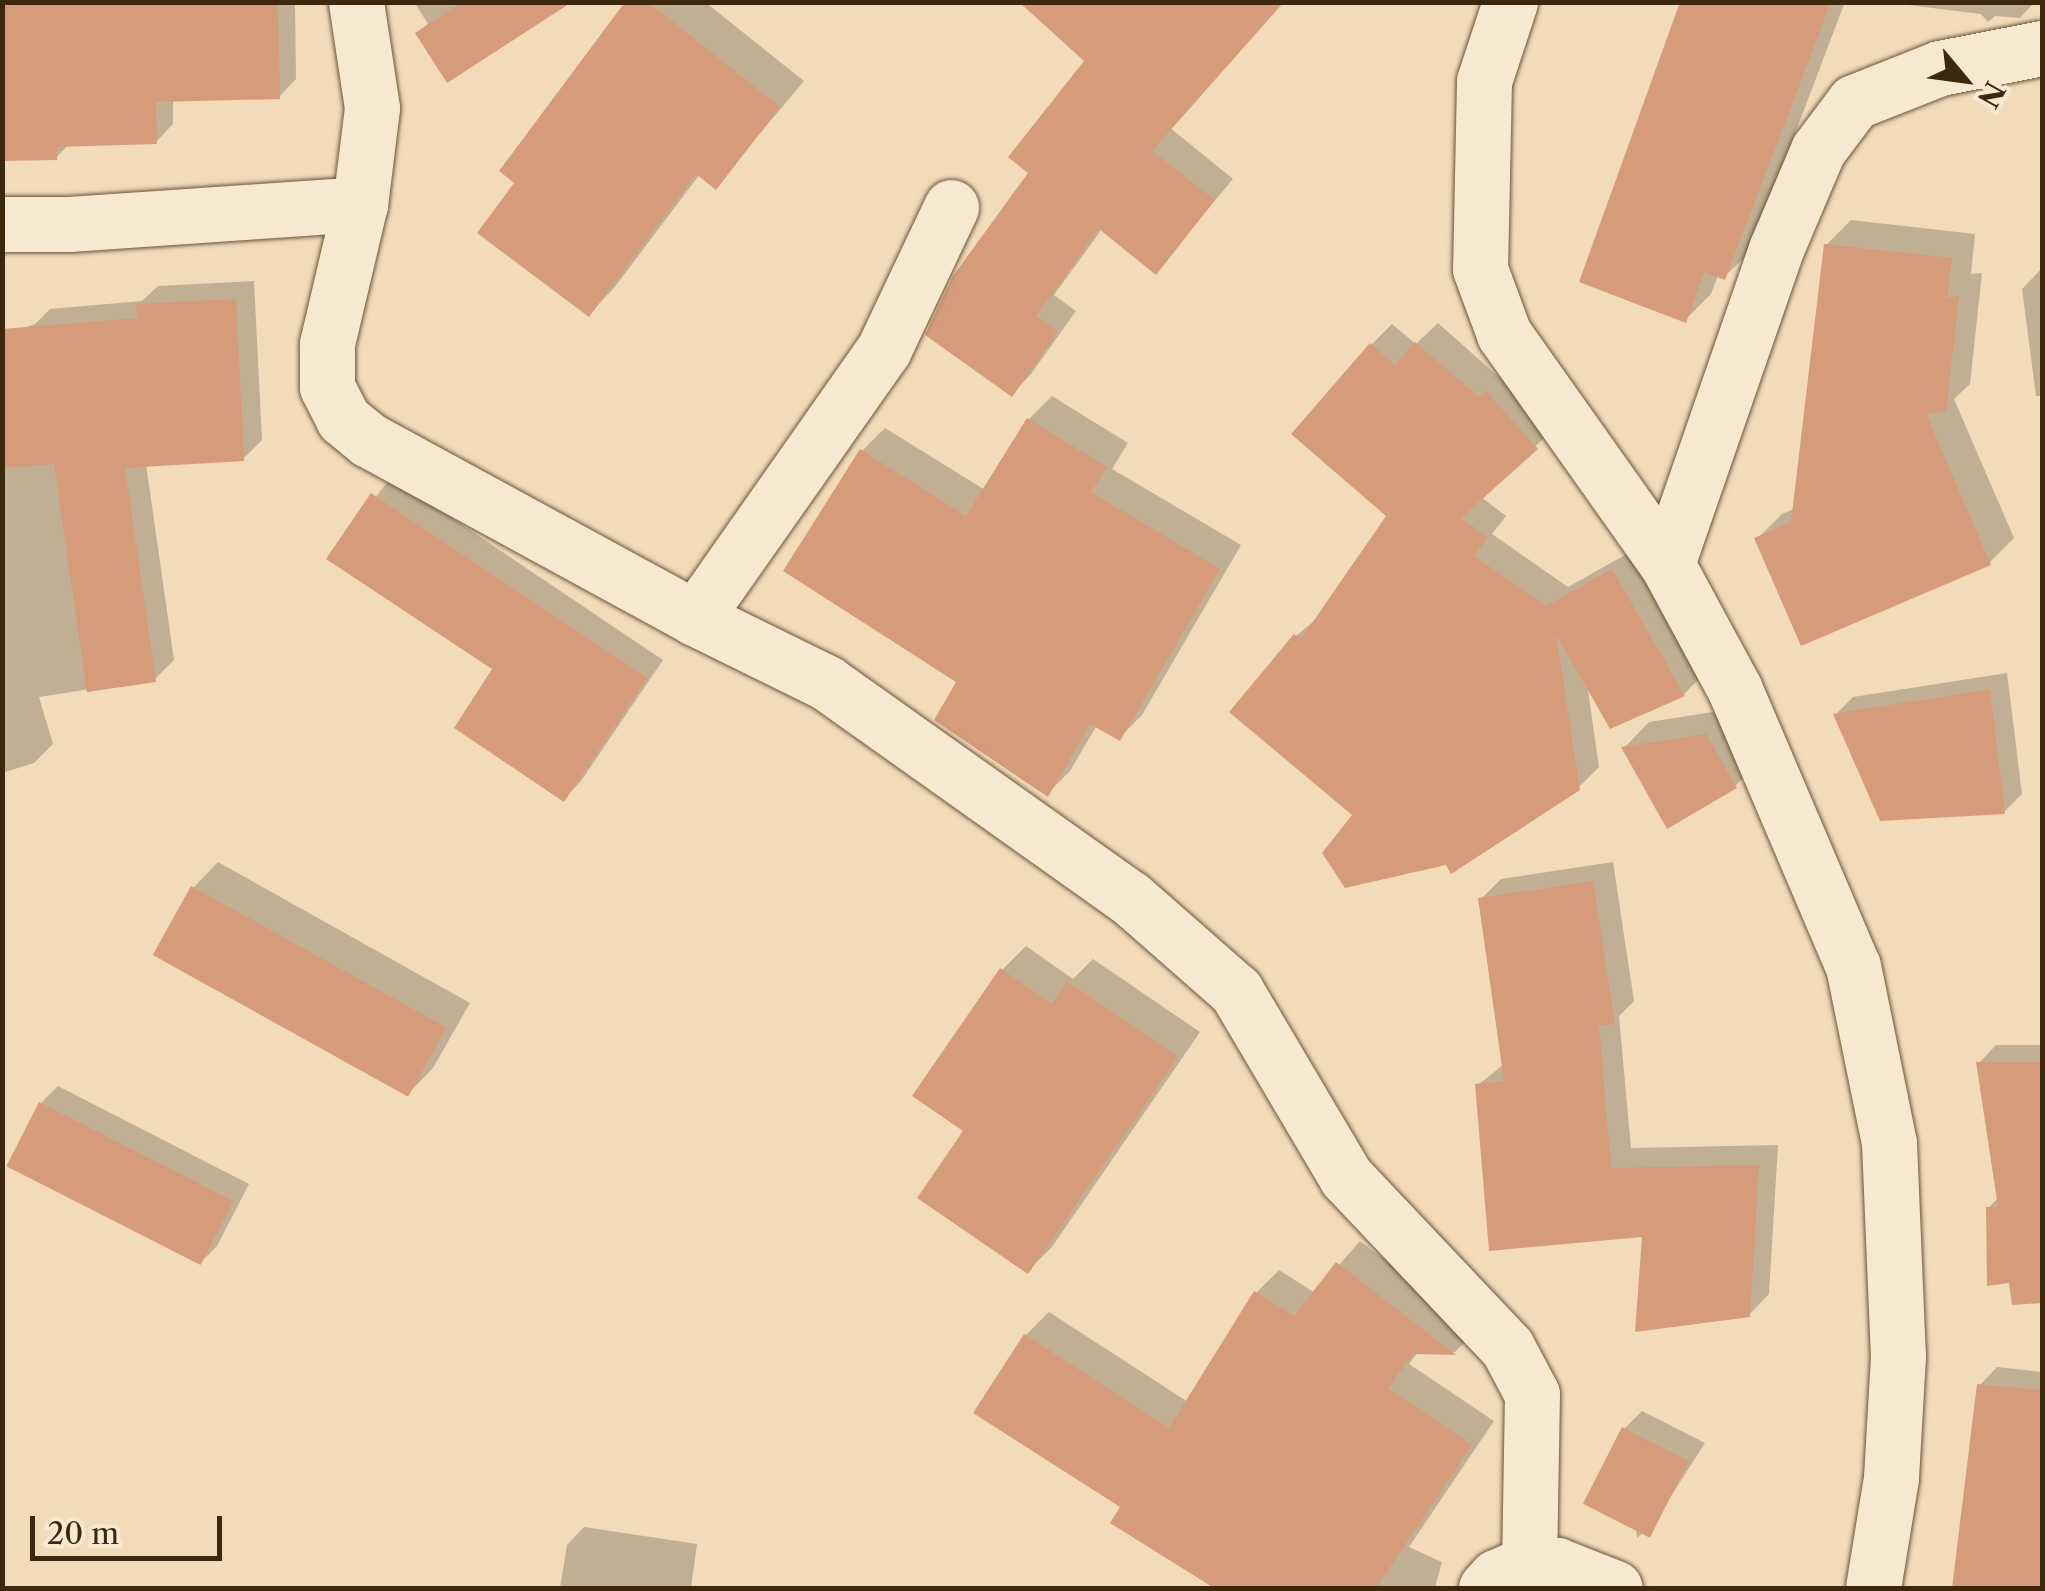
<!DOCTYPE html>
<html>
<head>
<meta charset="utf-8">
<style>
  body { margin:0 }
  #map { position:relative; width:2045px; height:1591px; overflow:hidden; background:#f2dbb9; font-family:"Libre Caslon Text",serif }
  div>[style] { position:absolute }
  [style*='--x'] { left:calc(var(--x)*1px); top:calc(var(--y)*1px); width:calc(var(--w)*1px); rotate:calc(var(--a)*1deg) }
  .shadow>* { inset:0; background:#0003 }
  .building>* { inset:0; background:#d69b7a; transform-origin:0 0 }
  .roads { filter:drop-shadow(0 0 2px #6a5537) drop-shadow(0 0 2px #6a5537) }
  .street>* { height:55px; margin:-27.5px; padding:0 27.5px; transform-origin:27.5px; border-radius:27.5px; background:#f7e8d2 }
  span { translate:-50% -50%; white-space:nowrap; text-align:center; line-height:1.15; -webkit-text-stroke:8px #f7e8d2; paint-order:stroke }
  .frame { position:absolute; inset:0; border:5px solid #3c280c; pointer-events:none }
  .north { position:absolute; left:1915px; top:30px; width:100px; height:100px; -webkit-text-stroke:8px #f7e8d2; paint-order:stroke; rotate:119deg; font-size:28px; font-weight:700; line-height:40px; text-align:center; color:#3c280c }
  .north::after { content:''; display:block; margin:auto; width:35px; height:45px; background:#3c280c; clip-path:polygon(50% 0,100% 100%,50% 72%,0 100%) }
  .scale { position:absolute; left:30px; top:1516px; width:192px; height:45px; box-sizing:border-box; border:5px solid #3c280c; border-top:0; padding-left:12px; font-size:30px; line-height:35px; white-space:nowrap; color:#3c280c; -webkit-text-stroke:8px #f7e8d2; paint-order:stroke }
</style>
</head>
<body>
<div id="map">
  <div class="shadow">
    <i style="clip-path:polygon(2px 2px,295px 2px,296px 79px,279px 97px,173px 99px,173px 124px,156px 142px,69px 144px,56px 158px,2px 159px)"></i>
    <i style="clip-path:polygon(414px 2px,565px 2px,418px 33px,428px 24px)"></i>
    <i style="clip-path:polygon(628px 2px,705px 2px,804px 81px,716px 186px,700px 174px,614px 288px,589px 314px,517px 183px)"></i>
    <i style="clip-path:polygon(1683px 2px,1845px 2px,1750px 252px,1724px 277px,1718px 275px,1711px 294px,1685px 320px)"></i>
    <i style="clip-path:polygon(1884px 2px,2035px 2px,2020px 18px,1995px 16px,1988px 22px,1981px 14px)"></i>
    <i style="clip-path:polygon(1088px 61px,1233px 179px,1156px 271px,1102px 229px,1054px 295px,1076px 311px,1031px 374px,1012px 394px,1031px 172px)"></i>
    <i style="clip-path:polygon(1851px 220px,1975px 234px,1971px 274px,1982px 273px,1970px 384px,1954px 399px,2014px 538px,1989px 563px,1757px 539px,1782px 514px,1796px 508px,1826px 245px)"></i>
    <i style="clip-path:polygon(2042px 268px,2042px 396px,2036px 396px,2022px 289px)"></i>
    <i style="clip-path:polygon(254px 281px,262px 440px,243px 459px,146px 464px,174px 660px,155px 679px,39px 697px,53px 744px,34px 763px,2px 773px,2px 336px,35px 324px,50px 309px,142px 301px,158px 286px)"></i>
    <i style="clip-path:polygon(1438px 323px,1501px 379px,1508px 372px,1557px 426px,1481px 497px,1506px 516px,1492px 534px,1568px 587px,1634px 550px,1704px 674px,1684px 694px,1587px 683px,1599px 767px,1578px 788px,1447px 862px,1355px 815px,1296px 636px,1319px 617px,1390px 516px,1371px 345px,1392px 324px,1416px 344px)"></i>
    <i style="clip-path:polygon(1052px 396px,1128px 443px,1112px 469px,1241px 545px,1142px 715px,1119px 738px,1097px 725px,1070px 771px,1047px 794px,959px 681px,862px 451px,885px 428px,985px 490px,1029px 419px)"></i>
    <i style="clip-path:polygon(391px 477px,663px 660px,581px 781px,564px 799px,495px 669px,330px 558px)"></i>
    <i style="clip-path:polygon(2007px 673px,2022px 794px,2004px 812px,1836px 714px,1853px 697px)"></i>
    <i style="clip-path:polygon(1732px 709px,1761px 761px,1735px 786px,1624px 748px,1649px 722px)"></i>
    <i style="clip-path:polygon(218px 862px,470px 1003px,433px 1068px,408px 1094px,193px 888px)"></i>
    <i style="clip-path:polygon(1613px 862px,1634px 1001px,1619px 1016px,1631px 1148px,1778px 1145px,1769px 1294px,1749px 1315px,1645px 1234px,1478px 1085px,1504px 1064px,1481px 899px,1501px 879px)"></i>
    <i style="clip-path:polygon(1026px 946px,1073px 979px,1093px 959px,1200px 1032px,1052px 1247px,1028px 1271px,1002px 970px)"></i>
    <i style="clip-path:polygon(1996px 1045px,2042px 1045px,2042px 1276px,1989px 1283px,1988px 1208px,1999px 1197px,1979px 1063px)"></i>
    <i style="clip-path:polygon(58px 1086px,249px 1184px,217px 1246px,199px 1264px,41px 1103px)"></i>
    <i style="clip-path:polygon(1360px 1241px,1477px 1330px,1455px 1352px,1418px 1352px,1409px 1364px,1494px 1421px,1409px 1547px,1442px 1562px,1435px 1588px,1219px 1588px,1113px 1523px,1123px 1506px,1026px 1335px,1049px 1312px,1188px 1402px,1256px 1293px,1279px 1270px,1315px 1293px)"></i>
    <i style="clip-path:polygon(1997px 1367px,2042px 1372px,2042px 1588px,1954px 1588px,1980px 1385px)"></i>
    <i style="clip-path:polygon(1642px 1411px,1705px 1443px,1655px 1521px,1637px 1538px,1624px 1429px)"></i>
    <i style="clip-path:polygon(584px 1527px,697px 1544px,691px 1588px,560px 1588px,567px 1545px)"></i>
  </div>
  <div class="building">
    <i style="clip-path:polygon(71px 2px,278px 2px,280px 99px,156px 102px,157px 144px,57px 147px,57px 160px,2px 161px,2px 6px)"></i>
    <i style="clip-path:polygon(462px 2px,572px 2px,447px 83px,415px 33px)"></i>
    <i style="clip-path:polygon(625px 2px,648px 2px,780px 107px,716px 190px,696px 174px,589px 317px,477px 233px,514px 183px,499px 171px)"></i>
    <i style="clip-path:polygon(1019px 2px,1284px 2px,1152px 151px,1215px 200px,1156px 275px,1099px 229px,1036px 316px,1058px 332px,1012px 397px,925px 335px,953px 276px,1028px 173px,1008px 157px,1084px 61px)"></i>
    <i style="clip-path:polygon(1680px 2px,1831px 2px,1725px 280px,1704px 272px,1686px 323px,1579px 282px)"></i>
    <i style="clip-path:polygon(1824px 244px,1952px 258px,1947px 298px,1959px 296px,1946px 412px,1926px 414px,1991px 565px,1801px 646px,1754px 538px,1791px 522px)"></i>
    <i style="clip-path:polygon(236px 299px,244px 461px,125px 468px,156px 682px,87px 692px,54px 464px,2px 468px,2px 329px,137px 318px,136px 304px)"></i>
    <i style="clip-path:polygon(1415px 342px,1479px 397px,1486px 391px,1538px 449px,1461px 518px,1488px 537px,1474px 556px,1546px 606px,1612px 569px,1685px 696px,1610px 729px,1556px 634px,1580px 790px,1451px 874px,1446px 865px,1345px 888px,1322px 853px,1352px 815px,1229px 712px,1294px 634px,1301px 639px,1386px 516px,1291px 434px,1370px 343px,1395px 365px)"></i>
    <i style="clip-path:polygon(1027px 418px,1107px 467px,1091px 492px,1220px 569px,1120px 741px,1090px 724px,1048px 797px,934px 720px,956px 682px,783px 571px,860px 449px,966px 516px)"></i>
    <i style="clip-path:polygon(371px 493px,647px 678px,564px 802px,454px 728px,492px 669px,326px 559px)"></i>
    <i style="clip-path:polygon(1990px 689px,2005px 814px,1880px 821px,1833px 714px)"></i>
    <i style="clip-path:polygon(1706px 734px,1737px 788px,1667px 829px,1621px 747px)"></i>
    <i style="clip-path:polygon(1593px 881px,1615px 1024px,1599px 1026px,1611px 1168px,1759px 1165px,1750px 1317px,1635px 1332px,1642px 1237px,1489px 1251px,1475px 1084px,1504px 1081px,1478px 898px)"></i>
    <i style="left:191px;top:886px;width:292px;height:79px;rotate:29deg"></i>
    <i style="clip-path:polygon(1000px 968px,1052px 1004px,1067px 981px,1178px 1057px,1028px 1274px,917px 1198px,963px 1131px,912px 1096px)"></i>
    <i style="clip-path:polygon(1976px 1062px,2042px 1062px,2042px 1303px,2012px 1305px,2009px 1283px,1987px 1286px,1986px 1207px,1998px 1207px)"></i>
    <i style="left:39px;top:1102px;width:218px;height:72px;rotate:27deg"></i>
    <i style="clip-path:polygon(1336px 1262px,1456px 1355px,1413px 1354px,1388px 1388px,1472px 1445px,1376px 1588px,1214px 1588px,1110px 1523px,1120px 1507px,973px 1413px,1024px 1334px,1169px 1428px,1254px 1291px,1294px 1316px)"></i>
    <i style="clip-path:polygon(1977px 1384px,2042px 1390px,2042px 1588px,1952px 1588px)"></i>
    <i style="left:1622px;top:1427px;width:75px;height:86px;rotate:27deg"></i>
  </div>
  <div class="roads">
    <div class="street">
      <i style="--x:356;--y:2;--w:107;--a:81.4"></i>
      <i style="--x:372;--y:108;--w:97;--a:97.1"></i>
      <i style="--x:360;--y:204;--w:144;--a:103.3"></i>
      <i style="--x:327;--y:344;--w:43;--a:90"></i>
      <i style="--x:327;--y:387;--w:36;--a:63"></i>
      <i style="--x:343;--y:419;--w:33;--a:39"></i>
      <i style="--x:369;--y:440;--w:371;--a:28.6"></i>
      <i style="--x:695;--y:618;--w:147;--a:26.2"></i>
      <i style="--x:827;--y:683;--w:372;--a:35.4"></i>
      <i style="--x:1130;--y:898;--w:141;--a:41.3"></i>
      <i style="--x:1236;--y:991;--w:216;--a:59.4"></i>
      <i style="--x:1346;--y:1177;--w:234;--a:46.6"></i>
      <i style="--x:1507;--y:1347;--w:53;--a:62"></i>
      <i style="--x:1532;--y:1394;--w:168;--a:91"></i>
      <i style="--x:1510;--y:2;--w:83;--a:108.2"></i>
      <i style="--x:1484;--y:81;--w:188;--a:91.2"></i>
      <i style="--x:1480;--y:269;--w:69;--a:69.7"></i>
      <i style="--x:1504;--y:334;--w:282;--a:54.7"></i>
      <i style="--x:1667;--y:564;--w:143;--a:61.6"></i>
      <i style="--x:1735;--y:690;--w:300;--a:66.9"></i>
      <i style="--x:1853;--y:966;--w:181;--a:78.5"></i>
      <i style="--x:1889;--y:1143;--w:213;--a:87.6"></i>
      <i style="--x:1898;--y:1356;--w:122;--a:93.3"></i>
      <i style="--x:1891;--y:1478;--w:111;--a:99.3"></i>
      <i style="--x:2;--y:224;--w:67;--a:0"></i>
      <i style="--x:69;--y:224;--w:292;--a:-3.9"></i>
      <i style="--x:1667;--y:564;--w:333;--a:-70.9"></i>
      <i style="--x:1776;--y:249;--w:108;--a:-67"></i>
      <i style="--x:1818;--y:150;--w:60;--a:-53.1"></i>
      <i style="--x:1854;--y:102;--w:92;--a:-21.6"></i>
      <i style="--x:1940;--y:68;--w:104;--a:-11.1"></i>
      <i style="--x:695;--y:618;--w:329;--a:-54.9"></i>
      <i style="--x:884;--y:349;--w:157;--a:-64.7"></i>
      <i style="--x:1486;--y:1588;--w:15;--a:-48"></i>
      <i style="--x:1496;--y:1577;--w:36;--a:-24"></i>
      <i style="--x:1529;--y:1562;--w:28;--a:6"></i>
      <i style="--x:1557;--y:1565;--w:62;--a:21.6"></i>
    </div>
  </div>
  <div class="frame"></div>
  <div class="north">N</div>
  <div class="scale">20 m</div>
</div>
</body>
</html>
